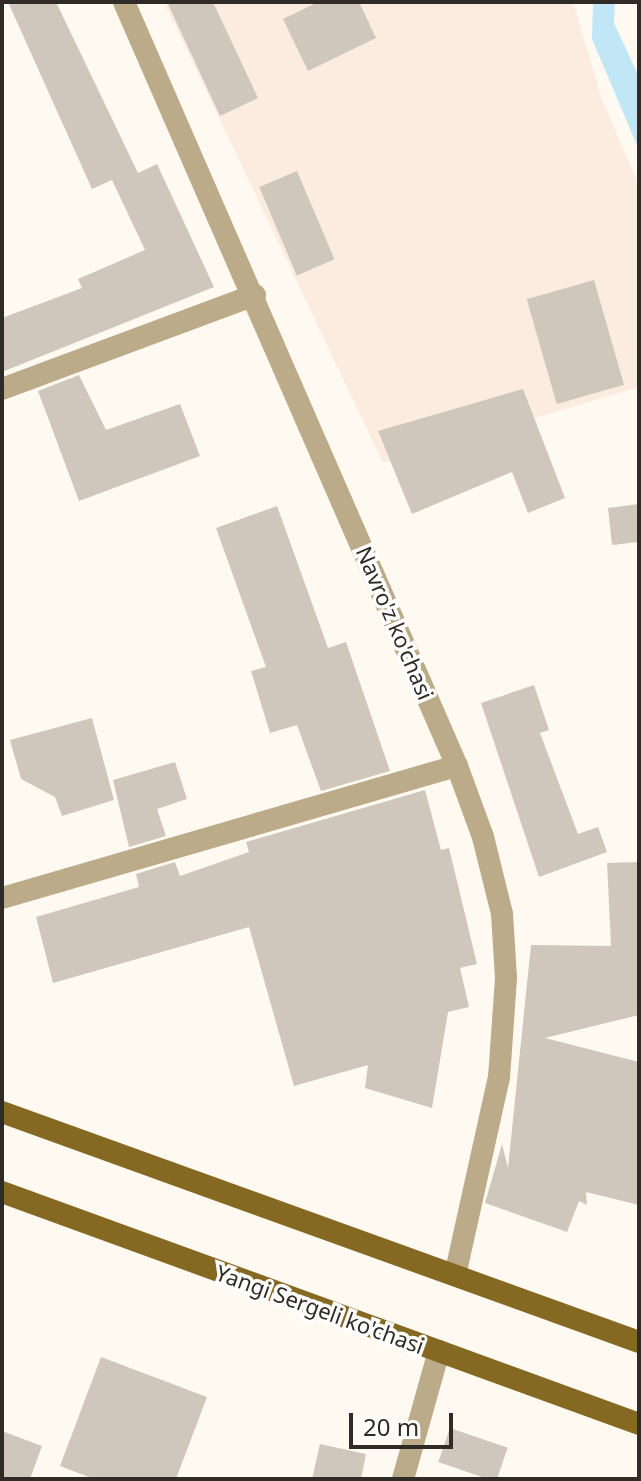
<!DOCTYPE html>
<html>
<head>
<meta charset="utf-8">
<style>
  body { margin:0 }
  #map { position:relative; width:641px; height:1481px; overflow:hidden; background:#fef9f1; font-family:"Noto Sans",sans-serif }
  div>[style] { position:absolute }
  [style*='--x'] { left:calc(var(--x)*1px); top:calc(var(--y)*1px); width:calc(var(--w)*1px); rotate:calc(var(--a)*1deg) }
  .industrial>* { inset:0; background:#fcece0 }
  .water>* { inset:0; background:#c1e6f6 }
  .building>* { inset:0; background:#cfc7bb; transform-origin:0 0 }
  .minor>* { height:22px; margin:-11px; padding:0 11px; transform-origin:11px; border-radius:11px; background:#bbab89 }
  .tertiary>* { height:22px; margin:-11px; padding:0 11px; transform-origin:11px; border-radius:11px; background:#bbab89 }
  .primary>* { height:22px; margin:-11px; padding:0 11px; transform-origin:11px; border-radius:11px; background:#856821 }
  span { translate:-50% -50%; white-space:nowrap; text-align:center; line-height:1.15; -webkit-text-stroke:7px #fff; paint-order:stroke }
  .street-label { font-size:22px; color:#2f2c27 }
  .frame { position:absolute; inset:0; border:4px solid #2f2c27; pointer-events:none }
  .scale { position:absolute; left:349px; top:1413px; width:104px; height:36px; box-sizing:border-box; border:4px solid #2f2c27; border-top:0; padding-left:10px; font-size:24px; line-height:28px; white-space:nowrap; color:#2f2c27; -webkit-text-stroke:6px #fff; paint-order:stroke }
</style>
</head>
<body>
<div id="map">
  <div class="industrial">
    <i style="clip-path:polygon(164px 2px,573px 2px,602px 100px,639px 185px,639px 387px,383px 463px)"></i>
  </div>
  <div class="water">
    <i style="clip-path:polygon(593px 2px,615px 2px,614px 23px,639px 77px,639px 150px,592px 39px)"></i>
  </div>
  <div class="building">
    <i style="clip-path:polygon(8px 2px,56px 2px,138px 173px,157px 164px,214px 287px,2px 372px,2px 318px,82px 288px,78px 279px,145px 250px,112px 180px,92px 189px)"></i>
    <i style="clip-path:polygon(167px 2px,213px 2px,258px 98px,220px 116px)"></i>
    <i style="clip-path:polygon(318px 2px,359px 2px,376px 38px,308px 71px,283px 19px)"></i>
    <i style="left:297px;top:171px;width:96px;height:41px;rotate:67deg"></i>
    <i style="left:594px;top:280px;width:109px;height:70px;rotate:74deg"></i>
    <i style="clip-path:polygon(79px 375px,106px 430px,180px 404px,200px 456px,79px 501px,38px 391px)"></i>
    <i style="clip-path:polygon(523px 389px,565px 498px,528px 513px,512px 472px,412px 514px,378px 431px)"></i>
    <i style="clip-path:polygon(639px 504px,639px 542px,612px 545px,608px 508px)"></i>
    <i style="clip-path:polygon(277px 506px,328px 648px,346px 642px,390px 771px,321px 791px,297px 725px,270px 733px,251px 671px,266px 667px,216px 528px)"></i>
    <i style="clip-path:polygon(534px 685px,549px 730px,540px 733px,578px 834px,598px 827px,607px 852px,539px 877px,481px 703px)"></i>
    <i style="clip-path:polygon(92px 718px,114px 800px,62px 816px,55px 797px,21px 779px,10px 740px)"></i>
    <i style="clip-path:polygon(175px 762px,187px 799px,157px 809px,166px 836px,129px 847px,113px 780px)"></i>
    <i style="clip-path:polygon(425px 790px,441px 850px,449px 848px,477px 964px,460px 968px,469px 1007px,448px 1012px,432px 1108px,365px 1088px,368px 1065px,294px 1086px,249px 927px,53px 983px,36px 917px,139px 887px,136px 874px,175px 862px,180px 876px,249px 852px,246px 842px)"></i>
    <i style="clip-path:polygon(639px 862px,639px 1015px,545px 1038px,639px 1062px,639px 1205px,586px 1192px,587px 1205px,579px 1201px,567px 1232px,485px 1203px,502px 1144px,508px 1168px,531px 945px,611px 946px,607px 863px)"></i>
    <i style="clip-path:polygon(101px 1357px,207px 1397px,176px 1479px,94px 1479px,60px 1466px)"></i>
    <i style="left:450px;top:1428px;width:61px;height:36px;rotate:19deg"></i>
    <i style="clip-path:polygon(2px 1431px,42px 1446px,30px 1479px,2px 1479px)"></i>
    <i style="clip-path:polygon(320px 1444px,366px 1454px,361px 1479px,312px 1479px)"></i>
  </div>
  <div class="minor">
    <i style="--x:2;--y:389;--w:270;--a:-20.4"></i>
    <i style="--x:2;--y:898;--w:474;--a:-16.2"></i>
  </div>
  <div class="tertiary">
    <i style="--x:124;--y:2;--w:833;--a:66.45"></i>
    <i style="--x:457;--y:766;--w:76;--a:69.9"></i>
    <i style="--x:483;--y:837;--w:79;--a:76.1"></i>
    <i style="--x:502;--y:914;--w:64;--a:86.4"></i>
    <i style="--x:506;--y:978;--w:99;--a:94"></i>
    <i style="--x:499;--y:1077;--w:203;--a:102.5"></i>
    <i style="--x:403;--y:1479;--w:133;--a:-74.3"></i>
  </div>
  <div class="primary">
    <i style="--x:2;--y:1112;--w:677;--a:19.85"></i>
    <i style="--x:2;--y:1192;--w:678;--a:20.01"></i>
  </div>
  <div class="street-label">
    <span style="left:395px;top:623px;rotate:67deg">Navro'z ko'chasi</span>
    <span style="left:320px;top:1309px;rotate:20deg">Yangi Sergeli ko'chasi</span>
  </div>
  <div class="frame"></div>
  <div class="scale">20 m</div>
</div>
</body>
</html>
